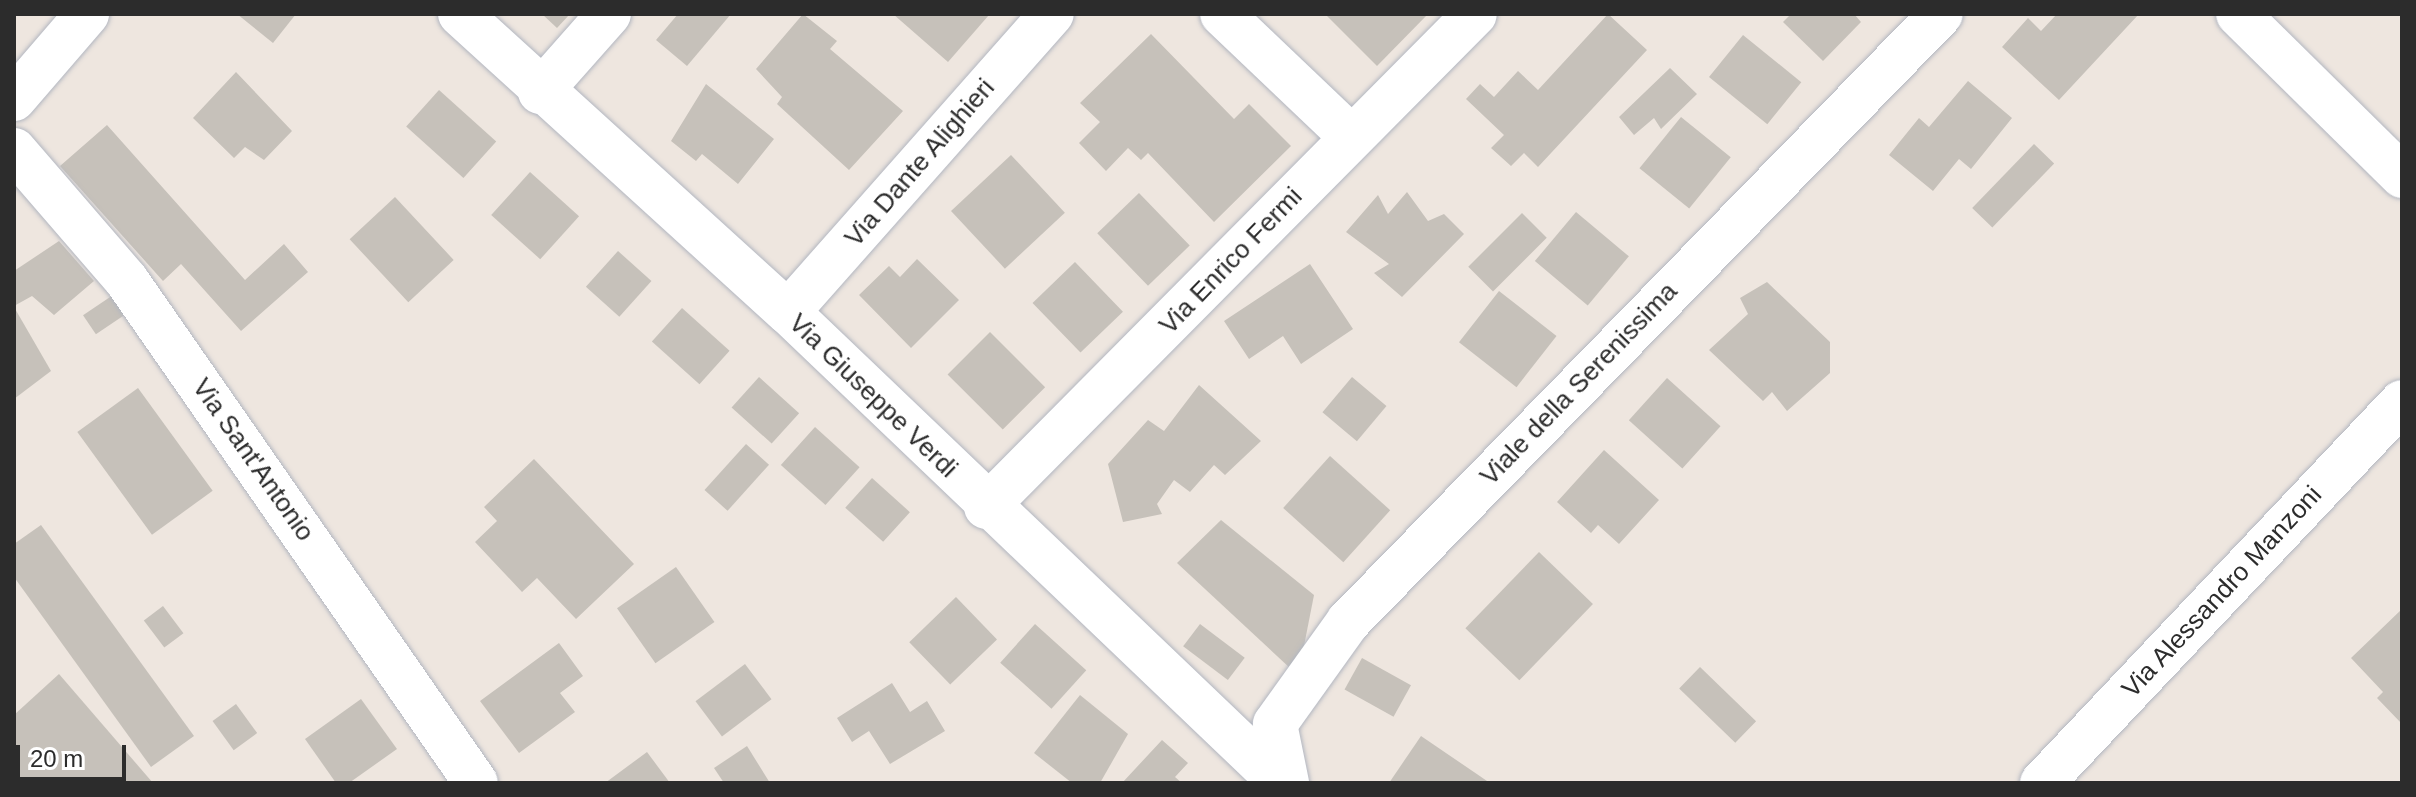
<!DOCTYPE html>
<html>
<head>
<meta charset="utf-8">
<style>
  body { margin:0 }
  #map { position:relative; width:2416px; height:797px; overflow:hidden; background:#eee6df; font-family:Helvetica,sans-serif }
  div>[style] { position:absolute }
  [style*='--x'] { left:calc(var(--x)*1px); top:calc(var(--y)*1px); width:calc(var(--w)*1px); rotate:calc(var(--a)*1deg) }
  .building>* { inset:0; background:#c6c1ba; transform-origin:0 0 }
  .roads { filter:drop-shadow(0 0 2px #b2b6c0) drop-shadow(0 0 2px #b2b6c0) }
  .minor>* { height:44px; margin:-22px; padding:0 22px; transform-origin:22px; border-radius:22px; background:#fff }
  span { translate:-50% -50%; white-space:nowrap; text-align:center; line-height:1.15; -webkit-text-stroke:7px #fff; paint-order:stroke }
  .street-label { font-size:26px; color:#2c2c2c }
  .frame { position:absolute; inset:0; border:16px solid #2c2c2c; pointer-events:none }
  .scale { position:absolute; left:16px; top:745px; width:110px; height:36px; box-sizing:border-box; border:4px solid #2c2c2c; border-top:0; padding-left:10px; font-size:24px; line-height:28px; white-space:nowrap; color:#2c2c2c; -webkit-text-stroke:6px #fff; paint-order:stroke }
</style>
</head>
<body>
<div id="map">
  <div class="building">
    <i style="clip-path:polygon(237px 14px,296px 14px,273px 43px)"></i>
    <i style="clip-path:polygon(542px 14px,570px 14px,557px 28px)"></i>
    <i style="clip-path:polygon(678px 14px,731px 14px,687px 66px,656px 40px)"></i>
    <i style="clip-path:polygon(803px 14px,837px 41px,830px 49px,903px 111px,849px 170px,777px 104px,782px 97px,756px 69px)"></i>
    <i style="clip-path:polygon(893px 14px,987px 14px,989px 15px,948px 62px)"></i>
    <i style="clip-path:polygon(1325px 14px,1428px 14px,1377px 66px)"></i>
    <i style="clip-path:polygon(1608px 14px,1647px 50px,1538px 167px,1524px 153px,1511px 166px,1491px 148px,1504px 135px,1466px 99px,1480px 84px,1494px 97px,1518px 71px,1538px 90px)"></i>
    <i style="clip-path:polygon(1791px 14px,1854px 14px,1861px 22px,1823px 61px,1783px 22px)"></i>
    <i style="clip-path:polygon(2057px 14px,2139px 14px,2059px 100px,2002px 47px,2028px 18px,2041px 31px)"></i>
    <i style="clip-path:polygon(1151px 34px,1234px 119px,1249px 104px,1291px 146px,1214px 222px,1148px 153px,1141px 160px,1128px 148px,1106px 171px,1079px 143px,1100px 122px,1080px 103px)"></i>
    <i style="left:1743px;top:35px;width:75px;height:54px;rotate:39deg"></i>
    <i style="clip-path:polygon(1670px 68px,1697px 94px,1661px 129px,1654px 118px,1634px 135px,1619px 117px)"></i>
    <i style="clip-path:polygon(236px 72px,292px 131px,264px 160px,245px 147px,234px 158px,193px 118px)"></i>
    <i style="clip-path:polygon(1968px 81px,2012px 118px,1971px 169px,1959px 159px,1933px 191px,1889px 155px,1919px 118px,1929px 127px)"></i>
    <i style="clip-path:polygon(706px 84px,774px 139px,738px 184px,702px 154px,696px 161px,671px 141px)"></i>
    <i style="left:439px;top:90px;width:77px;height:49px;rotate:42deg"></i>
    <i style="left:1681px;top:117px;width:64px;height:66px;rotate:39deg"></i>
    <i style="clip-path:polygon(107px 125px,245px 280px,284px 244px,308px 272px,241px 331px,181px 264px,163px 281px,60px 166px)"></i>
    <i style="left:2034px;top:144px;width:28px;height:89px;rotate:44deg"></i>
    <i style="left:1011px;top:155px;width:79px;height:82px;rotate:47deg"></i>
    <i style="left:530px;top:172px;width:66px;height:58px;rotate:42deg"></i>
    <i style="clip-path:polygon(1407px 192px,1428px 221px,1444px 214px,1464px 234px,1402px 297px,1374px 273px,1389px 264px,1346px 232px,1378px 195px,1388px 214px)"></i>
    <i style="left:1139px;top:193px;width:73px;height:58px;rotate:46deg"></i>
    <i style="left:395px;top:197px;width:86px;height:62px;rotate:47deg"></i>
    <i style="left:1576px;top:212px;width:69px;height:64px;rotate:40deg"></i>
    <i style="left:1522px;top:213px;width:35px;height:76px;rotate:45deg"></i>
    <i style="clip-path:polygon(59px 241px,94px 281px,54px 315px,32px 296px,14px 306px,14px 271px)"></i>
    <i style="left:618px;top:251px;width:45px;height:48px;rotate:42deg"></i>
    <i style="clip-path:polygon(917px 259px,959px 300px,911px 348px,859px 295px,889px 266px,900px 277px)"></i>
    <i style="left:1075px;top:262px;width:69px;height:59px;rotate:46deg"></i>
    <i style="clip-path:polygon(1310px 264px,1353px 329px,1301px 364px,1283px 336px,1249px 359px,1224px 321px)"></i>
    <i style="clip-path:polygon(1767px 282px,1830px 342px,1830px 373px,1787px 411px,1772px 392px,1763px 401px,1709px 350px,1748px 314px,1740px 298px)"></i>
    <i style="left:122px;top:289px;width:23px;height:47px;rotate:56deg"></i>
    <i style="left:1499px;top:291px;width:73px;height:65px;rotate:38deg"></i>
    <i style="clip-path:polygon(14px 307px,51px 371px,14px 399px)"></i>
    <i style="left:682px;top:308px;width:64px;height:45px;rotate:42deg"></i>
    <i style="left:990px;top:332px;width:78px;height:60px;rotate:45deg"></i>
    <i style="left:759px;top:377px;width:54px;height:41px;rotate:42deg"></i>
    <i style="left:1352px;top:377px;width:45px;height:46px;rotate:40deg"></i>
    <i style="left:1667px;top:378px;width:72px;height:57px;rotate:42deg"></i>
    <i style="clip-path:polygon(1199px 385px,1261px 441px,1225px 475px,1214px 465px,1190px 492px,1174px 480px,1157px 504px,1162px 514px,1123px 522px,1108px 464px,1148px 420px,1164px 431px)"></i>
    <i style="left:138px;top:388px;width:127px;height:75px;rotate:54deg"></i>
    <i style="left:815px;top:427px;width:60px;height:51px;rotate:42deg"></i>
    <i style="left:746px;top:444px;width:31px;height:62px;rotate:42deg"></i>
    <i style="clip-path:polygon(1604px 450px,1659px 500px,1619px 544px,1598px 525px,1591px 533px,1557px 502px)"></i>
    <i style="left:1330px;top:456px;width:81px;height:70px;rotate:42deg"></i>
    <i style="clip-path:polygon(534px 459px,634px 564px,576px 619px,537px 578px,522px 592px,475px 542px,497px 521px,484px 507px)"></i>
    <i style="left:872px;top:478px;width:51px;height:40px;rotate:42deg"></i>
    <i style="clip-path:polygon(1221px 520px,1314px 595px,1303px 651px,1291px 669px,1177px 563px)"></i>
    <i style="clip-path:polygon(41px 525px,194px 736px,151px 767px,14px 577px,14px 544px)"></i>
    <i style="left:1539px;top:552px;width:75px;height:106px;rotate:44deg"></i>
    <i style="left:676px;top:567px;width:67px;height:72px;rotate:55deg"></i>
    <i style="left:956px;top:597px;width:59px;height:65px;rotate:46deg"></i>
    <i style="left:163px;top:606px;width:34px;height:24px;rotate:53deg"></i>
    <i style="clip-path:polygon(2402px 609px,2402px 724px,2377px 698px,2383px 692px,2351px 658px)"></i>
    <i style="left:1035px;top:624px;width:69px;height:52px;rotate:42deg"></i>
    <i style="left:1200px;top:624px;width:56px;height:28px;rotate:37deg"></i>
    <i style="clip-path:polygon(559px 643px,583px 676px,560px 693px,575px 712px,519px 753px,480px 701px)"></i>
    <i style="left:1362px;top:658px;width:56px;height:36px;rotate:29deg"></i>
    <i style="left:745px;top:664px;width:44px;height:62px;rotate:53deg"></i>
    <i style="left:1700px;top:667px;width:78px;height:30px;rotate:44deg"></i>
    <i style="clip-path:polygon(59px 674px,153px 783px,14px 783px,14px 715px)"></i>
    <i style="clip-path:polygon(892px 683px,910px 712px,927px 701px,945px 731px,890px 764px,869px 731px,852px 742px,837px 718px)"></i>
    <i style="clip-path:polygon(1080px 695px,1128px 734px,1100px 783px,1072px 783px,1034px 753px)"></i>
    <i style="clip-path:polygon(361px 699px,397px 749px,349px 783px,336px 783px,305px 739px)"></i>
    <i style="left:236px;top:704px;width:36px;height:29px;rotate:54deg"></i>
    <i style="clip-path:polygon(1421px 736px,1490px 783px,1389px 783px)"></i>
    <i style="clip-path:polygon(1162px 740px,1188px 763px,1175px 777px,1182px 783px,1122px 783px)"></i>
    <i style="clip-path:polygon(747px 746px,770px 783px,724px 783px,714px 768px)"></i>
    <i style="clip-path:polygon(647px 752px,670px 783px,605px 783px)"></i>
  </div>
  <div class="roads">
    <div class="minor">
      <i style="--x:460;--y:14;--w:443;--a:42.3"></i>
      <i style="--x:788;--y:312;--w:682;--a:43.69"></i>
      <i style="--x:1222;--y:14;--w:178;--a:43.6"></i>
      <i style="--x:2238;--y:14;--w:231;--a:44.6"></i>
      <i style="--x:540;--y:92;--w:104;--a:-48.5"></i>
      <i style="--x:14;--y:99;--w:112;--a:-49.3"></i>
      <i style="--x:14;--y:150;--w:173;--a:49.2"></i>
      <i style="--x:127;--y:281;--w:611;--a:55.19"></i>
      <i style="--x:788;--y:312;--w:398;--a:-48.5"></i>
      <i style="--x:986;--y:507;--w:694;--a:-45.23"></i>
      <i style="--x:1287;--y:783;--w:60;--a:-101.5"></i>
      <i style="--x:1275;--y:724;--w:125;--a:-54.4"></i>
      <i style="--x:1348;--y:622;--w:849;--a:-45.72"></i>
      <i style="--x:2042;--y:783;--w:524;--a:-46.62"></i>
    </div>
  </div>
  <div class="street-label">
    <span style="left:920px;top:163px;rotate:-49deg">Via Dante Alighieri</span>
    <span style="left:1231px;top:261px;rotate:-46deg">Via Enrico Fermi</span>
    <span style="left:1579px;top:384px;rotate:-46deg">Viale della Serenissima</span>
    <span style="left:873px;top:396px;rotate:44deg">Via Giuseppe Verdi</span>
    <span style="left:253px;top:460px;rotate:55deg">Via Sant'Antonio</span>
    <span style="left:2222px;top:592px;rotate:-47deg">Via Alessandro Manzoni</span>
  </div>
  <div class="frame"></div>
  <div class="scale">20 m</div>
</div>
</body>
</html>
